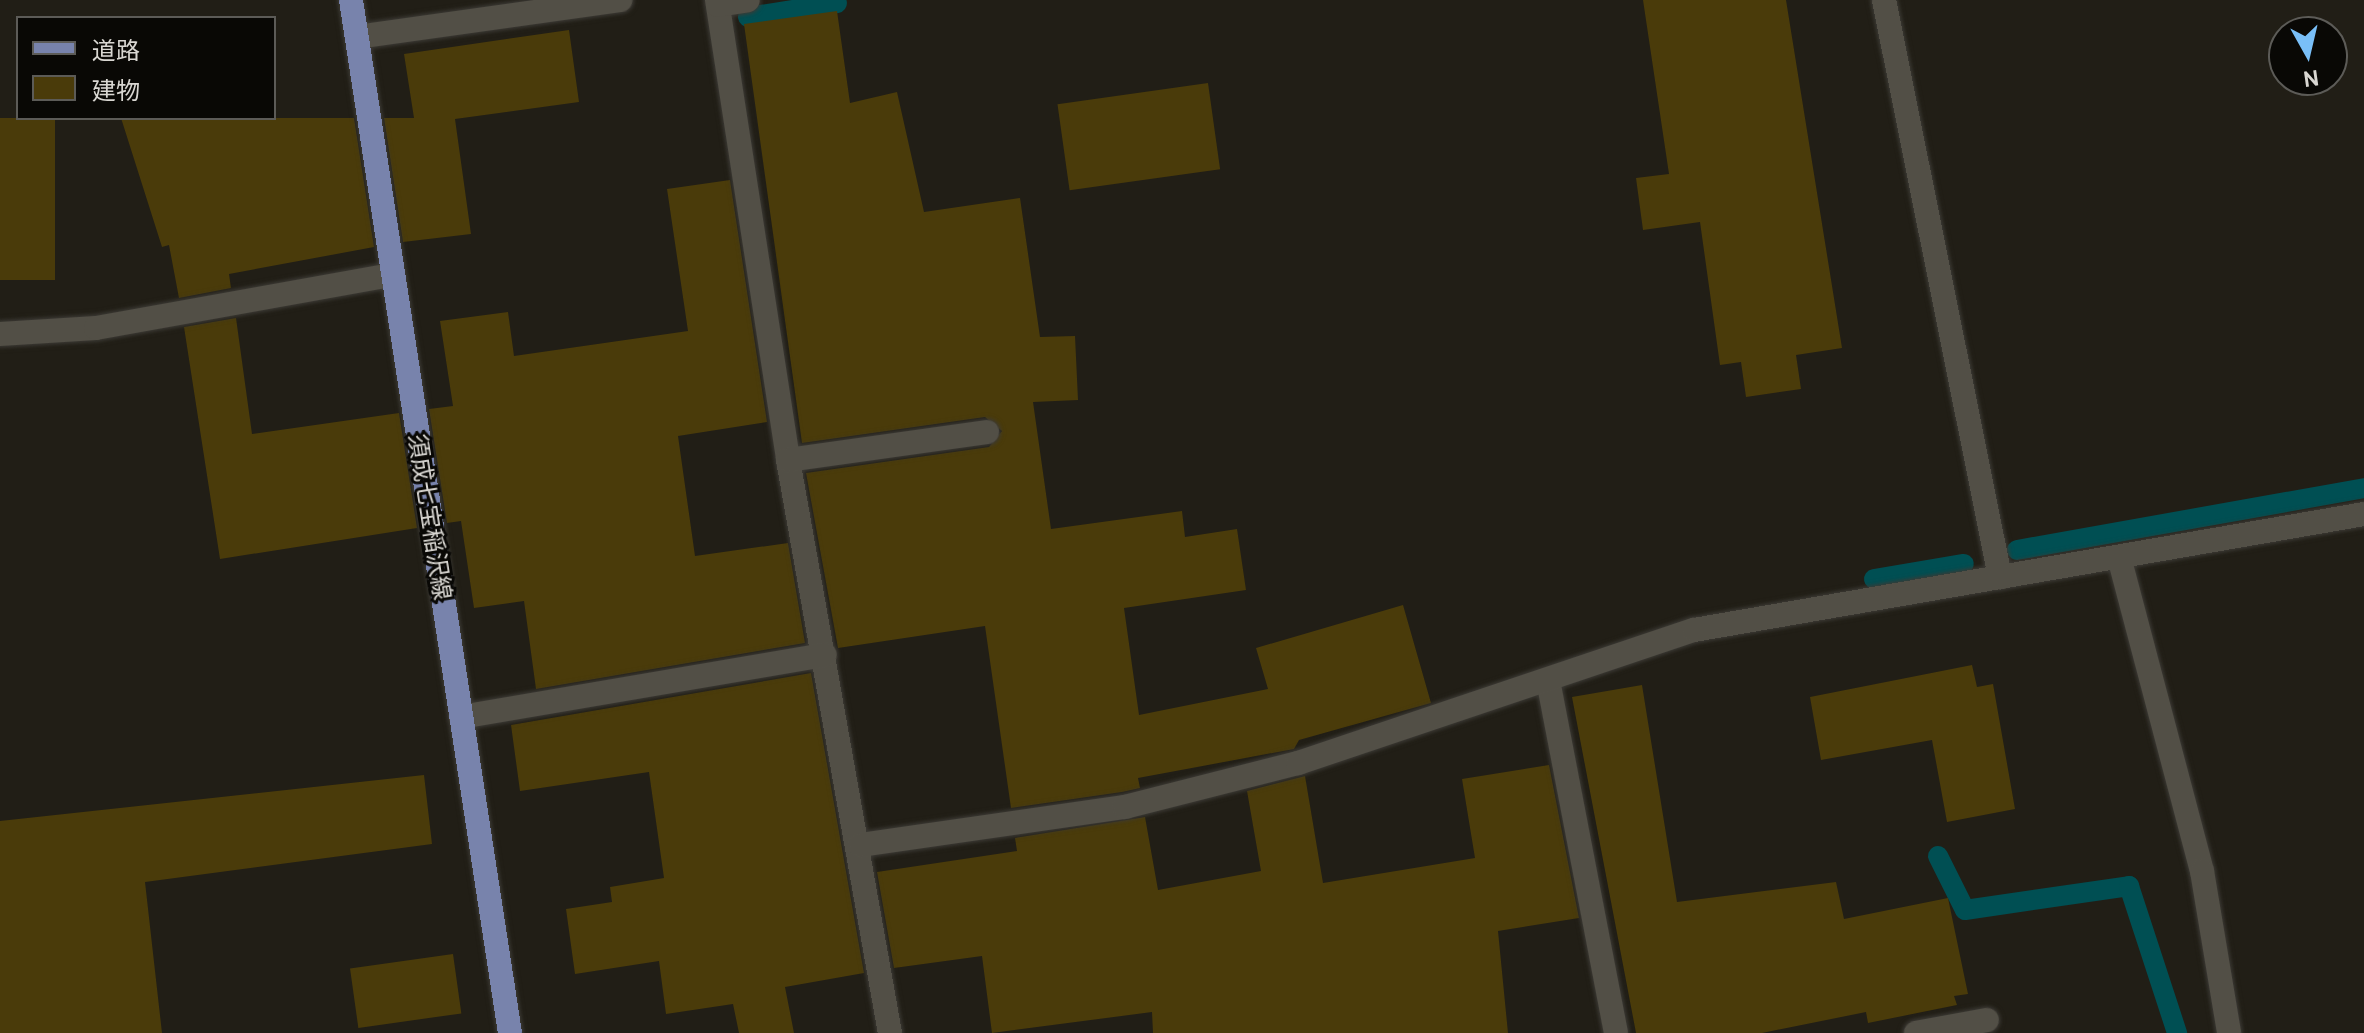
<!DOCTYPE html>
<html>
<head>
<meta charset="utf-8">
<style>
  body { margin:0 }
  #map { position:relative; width:2364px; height:1033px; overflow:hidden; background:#211e16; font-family:Cabin,"Noto Sans JP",sans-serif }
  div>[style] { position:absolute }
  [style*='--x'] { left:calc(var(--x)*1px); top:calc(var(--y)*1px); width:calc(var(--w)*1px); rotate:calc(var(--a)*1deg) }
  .stream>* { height:20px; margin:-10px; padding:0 10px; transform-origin:10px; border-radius:10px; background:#004f53 }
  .building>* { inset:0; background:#4a3b0a; transform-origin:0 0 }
  .roads { filter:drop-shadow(0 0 2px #3c3a35) drop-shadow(0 0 2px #3c3a35) }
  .minor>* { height:24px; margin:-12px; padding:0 12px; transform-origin:12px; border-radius:12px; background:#524f46 }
  .major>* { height:24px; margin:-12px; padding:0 12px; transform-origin:12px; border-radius:12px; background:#7883ac }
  span { translate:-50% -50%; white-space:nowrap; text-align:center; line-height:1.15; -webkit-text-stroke:6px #090805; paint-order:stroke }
  .street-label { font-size:24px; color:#d9d7d2 }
  .legend { position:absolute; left:16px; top:16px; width:260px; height:104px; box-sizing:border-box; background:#090805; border:2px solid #5c5b57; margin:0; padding:10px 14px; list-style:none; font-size:24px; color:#d9d7d2 }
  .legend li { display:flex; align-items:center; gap:16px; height:40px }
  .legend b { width:40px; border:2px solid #5c5b57 }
  .north { position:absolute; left:2268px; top:16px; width:80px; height:80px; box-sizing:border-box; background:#090805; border:2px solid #5c5b57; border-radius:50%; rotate:172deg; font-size:22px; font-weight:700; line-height:32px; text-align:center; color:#d9d7d2 }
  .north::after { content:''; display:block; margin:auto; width:28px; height:36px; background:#79bff8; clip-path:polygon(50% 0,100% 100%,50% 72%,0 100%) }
</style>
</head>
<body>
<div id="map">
  <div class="stream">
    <i style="--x:748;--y:17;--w:90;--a:-8.9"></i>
    <i style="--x:2017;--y:550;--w:352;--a:-10.1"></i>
    <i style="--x:1874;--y:579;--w:91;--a:-9.5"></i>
    <i style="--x:1938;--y:856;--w:60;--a:63.4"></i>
    <i style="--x:1965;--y:910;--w:166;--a:-8.3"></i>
    <i style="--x:2129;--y:886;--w:155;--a:71.9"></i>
  </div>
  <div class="building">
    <i style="clip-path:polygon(1643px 0,1786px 0,1842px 348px,1796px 355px,1801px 389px,1746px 397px,1741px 362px,1720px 365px,1700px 222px,1643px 230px,1636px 178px,1669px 174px)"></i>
    <i style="clip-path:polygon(837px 11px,850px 103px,897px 92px,924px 212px,1020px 198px,1040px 337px,1075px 336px,1078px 400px,1033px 402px,1051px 529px,1182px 511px,1185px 537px,1237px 529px,1246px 590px,1124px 608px,1139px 715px,1268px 689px,1256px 648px,1403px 605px,1431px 703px,1299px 740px,1294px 749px,1138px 778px,1140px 788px,1122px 792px,1011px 808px,985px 626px,838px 648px,806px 473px,989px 447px,1002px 431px,985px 417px,802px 443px,744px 24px)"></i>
    <i style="clip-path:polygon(569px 30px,579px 102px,455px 119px,471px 234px,403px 242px,384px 118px,414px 118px,404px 54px)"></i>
    <i style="left:1208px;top:83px;width:87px;height:152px;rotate:82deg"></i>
    <i style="left:0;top:118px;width:55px;height:162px"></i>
    <i style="clip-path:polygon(121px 118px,354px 118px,374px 247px,229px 274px,231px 288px,179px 298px,169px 245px,162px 247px)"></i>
    <i style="clip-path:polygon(730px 180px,767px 422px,678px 436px,695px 556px,788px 543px,805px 643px,536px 689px,524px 601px,474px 608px,461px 521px,447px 523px,429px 409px,453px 406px,440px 321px,508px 312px,514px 356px,688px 331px,667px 189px)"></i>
    <i style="clip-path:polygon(236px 318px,252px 434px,399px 413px,417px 528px,220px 559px,184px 327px)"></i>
    <i style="clip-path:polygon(1972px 665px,1977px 687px,1993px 684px,2015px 809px,1947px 822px,1932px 740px,1821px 760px,1810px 697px)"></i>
    <i style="clip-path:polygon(811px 673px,864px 973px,785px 987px,794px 1033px,739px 1033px,733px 1004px,666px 1014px,659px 961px,575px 974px,566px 909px,612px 902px,610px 887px,664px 878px,649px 772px,520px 791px,511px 725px)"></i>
    <i style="clip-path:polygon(1642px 685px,1677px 902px,1836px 882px,1844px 919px,1948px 898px,1968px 994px,1954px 996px,1957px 1005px,1868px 1023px,1866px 1012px,1762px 1033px,1636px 1033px,1572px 697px)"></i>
    <i style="clip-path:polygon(1549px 765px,1579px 918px,1498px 931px,1508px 1033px,1153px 1033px,1152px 1012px,992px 1033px,982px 956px,894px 968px,877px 872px,1017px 851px,1015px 838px,1145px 817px,1158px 890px,1261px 871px,1247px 791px,1305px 776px,1323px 883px,1475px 858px,1462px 779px)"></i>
    <i style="clip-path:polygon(424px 775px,432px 844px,145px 882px,162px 1033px,0 1033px,0 821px)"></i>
    <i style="left:453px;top:954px;width:60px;height:104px;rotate:82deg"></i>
  </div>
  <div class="roads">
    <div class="minor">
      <i style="--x:717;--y:0;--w:465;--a:81.2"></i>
      <i style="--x:788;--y:460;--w:582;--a:79.91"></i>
      <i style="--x:1884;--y:0;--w:589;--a:78.63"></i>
      <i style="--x:718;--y:5;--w:30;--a:-9"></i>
      <i style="--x:357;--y:37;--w:266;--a:-8"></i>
      <i style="--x:0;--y:334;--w:96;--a:-3.6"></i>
      <i style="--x:96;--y:328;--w:301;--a:-10.2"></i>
      <i style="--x:788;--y:460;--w:201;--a:-8"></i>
      <i style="--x:2119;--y:557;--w:325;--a:75.2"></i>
      <i style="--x:2202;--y:871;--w:164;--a:80.5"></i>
      <i style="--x:1548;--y:680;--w:359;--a:79.1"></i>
      <i style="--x:461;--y:717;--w:369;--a:-9.7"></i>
      <i style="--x:861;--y:845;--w:267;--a:-8.2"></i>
      <i style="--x:1125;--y:807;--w:179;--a:-14.3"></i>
      <i style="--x:1298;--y:763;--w:418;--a:-18.6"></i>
      <i style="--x:1694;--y:630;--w:680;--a:-9.82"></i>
      <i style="--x:1916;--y:1033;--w:72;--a:-10.4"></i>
    </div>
    <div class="major">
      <i style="--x:351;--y:0;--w:1045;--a:81.25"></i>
    </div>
  </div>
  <div class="street-label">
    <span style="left:430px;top:517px;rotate:81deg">須成七宝稲沢線</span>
  </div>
  <ul class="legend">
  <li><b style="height:10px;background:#7883ac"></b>道路</li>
  <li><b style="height:22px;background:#4a3b0a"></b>建物</li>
  </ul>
  <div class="north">N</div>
</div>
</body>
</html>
